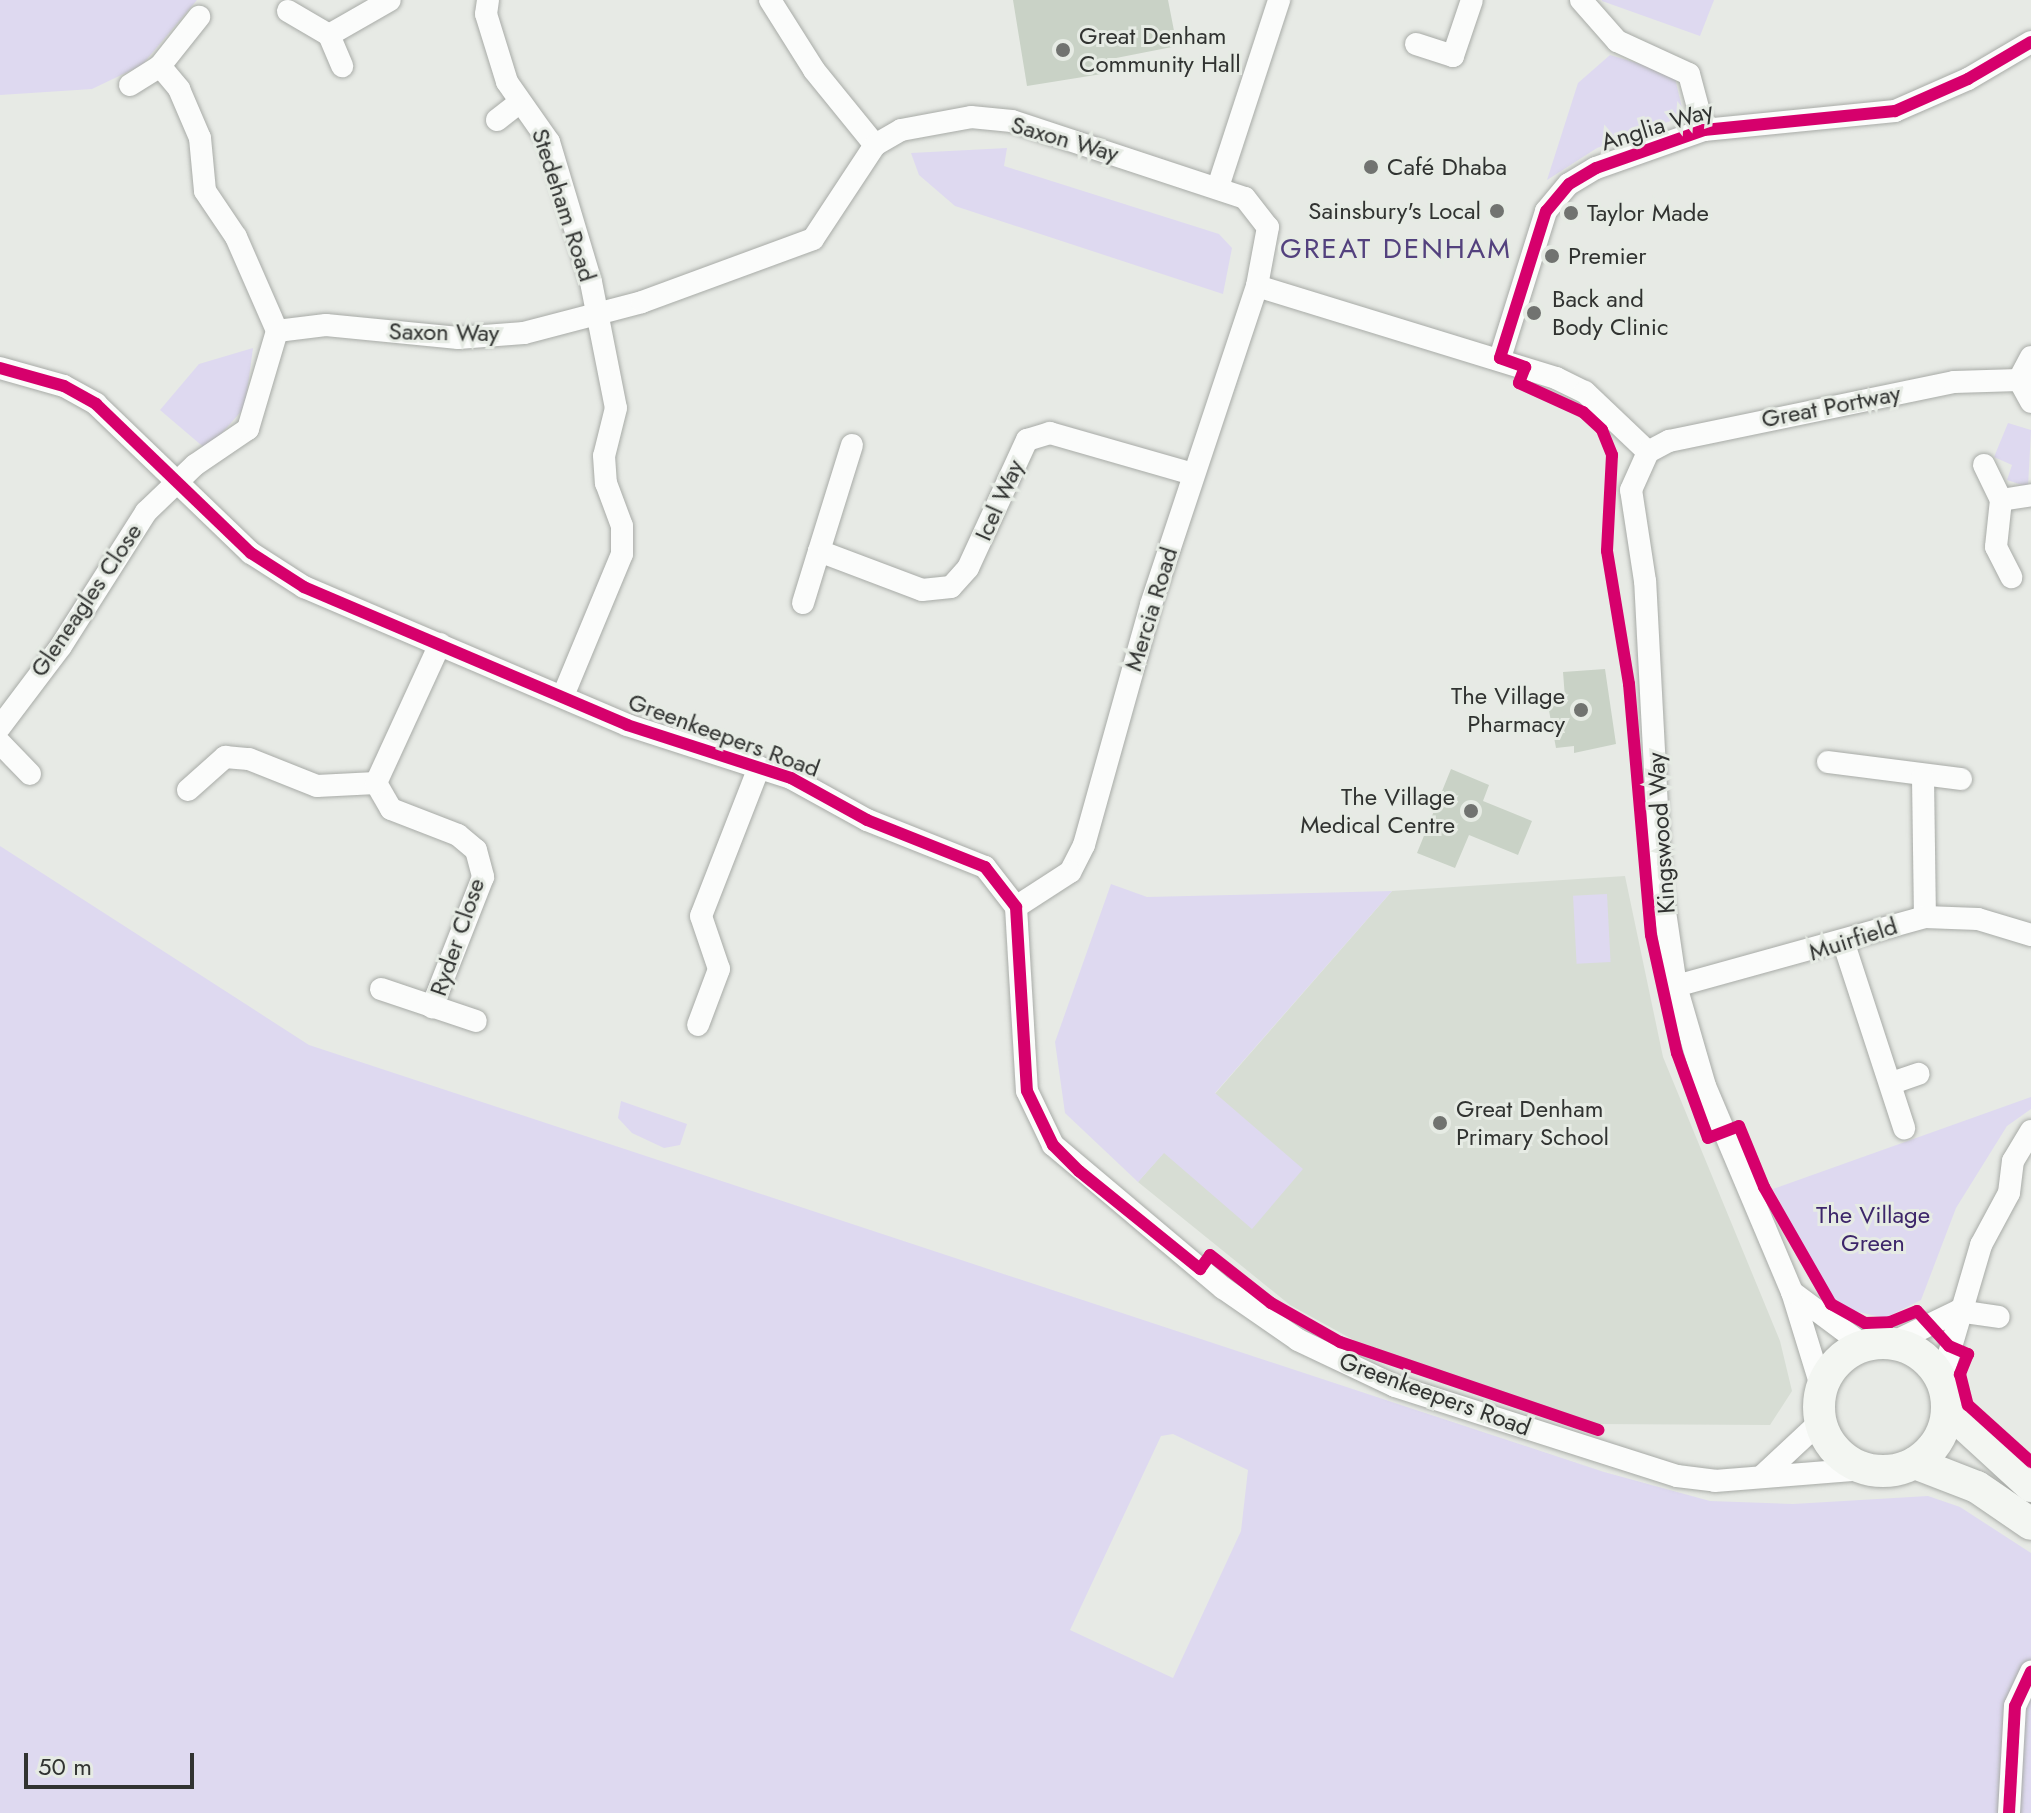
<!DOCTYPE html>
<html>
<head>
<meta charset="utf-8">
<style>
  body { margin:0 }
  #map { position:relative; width:2031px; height:1813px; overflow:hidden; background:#e7eae5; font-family:Jost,sans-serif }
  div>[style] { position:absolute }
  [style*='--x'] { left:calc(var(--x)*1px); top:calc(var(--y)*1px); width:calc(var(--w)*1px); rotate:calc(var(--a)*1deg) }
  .built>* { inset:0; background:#d7ddd4 }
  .green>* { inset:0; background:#ded9f0; transform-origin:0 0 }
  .building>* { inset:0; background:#c9d2c6 }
  .roads { filter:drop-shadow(0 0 2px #a8aba7) drop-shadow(0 0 2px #a8aba7) }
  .street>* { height:22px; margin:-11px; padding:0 11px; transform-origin:11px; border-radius:11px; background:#fbfcfb }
  .secondary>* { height:32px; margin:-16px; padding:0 16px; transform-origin:16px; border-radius:16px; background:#f3f6f2 }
  .secondary>.ring { margin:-16px; padding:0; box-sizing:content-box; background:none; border:32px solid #f3f6f2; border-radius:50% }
  .cycleway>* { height:12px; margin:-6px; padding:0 6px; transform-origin:6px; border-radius:6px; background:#d6006c }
  .dots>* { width:22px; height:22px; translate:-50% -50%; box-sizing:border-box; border:4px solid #e6ebe4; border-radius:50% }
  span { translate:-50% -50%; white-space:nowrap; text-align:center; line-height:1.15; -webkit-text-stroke:6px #e6ebe4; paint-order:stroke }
  .poi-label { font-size:24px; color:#313331 }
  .left { translate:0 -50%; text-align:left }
  .right { translate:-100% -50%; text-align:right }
  .street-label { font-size:24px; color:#313331 }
  .park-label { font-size:24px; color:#3d266a }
  .quarter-label { font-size:28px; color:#53417e; letter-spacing:2px }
  .scale { position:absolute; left:24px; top:1753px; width:170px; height:36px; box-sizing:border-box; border:4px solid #313331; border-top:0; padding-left:10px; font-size:24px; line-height:28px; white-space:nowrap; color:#313331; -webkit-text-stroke:6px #e6ebe4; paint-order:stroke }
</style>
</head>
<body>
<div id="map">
  <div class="built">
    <i style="clip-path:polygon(1625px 876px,1663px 1057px,1780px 1341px,1792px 1391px,1770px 1425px,1593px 1424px,1359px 1343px,1290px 1305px,1138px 1182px,1392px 891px)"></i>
  </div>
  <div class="green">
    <i style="clip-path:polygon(0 0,197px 0,142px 65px,92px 89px,0 95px)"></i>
    <i style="clip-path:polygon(1714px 0,1700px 36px,1602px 1px,1602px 0)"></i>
    <i style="clip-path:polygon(1610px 55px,1674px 74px,1684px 116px,1597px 148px,1547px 180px,1578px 83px)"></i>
    <i style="clip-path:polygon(1007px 148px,1004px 166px,1219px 234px,1232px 248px,1223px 294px,955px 206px,919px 175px,911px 153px)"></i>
    <i style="clip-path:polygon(253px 348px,245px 407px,207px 450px,160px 410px,199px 364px)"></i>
    <i style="clip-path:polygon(2008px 423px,2031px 430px,2028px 487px,2007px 480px,2012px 465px,1994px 457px)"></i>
    <i style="clip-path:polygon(evenodd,0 846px,309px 1045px,1604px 1472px,1710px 1501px,1793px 1504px,1928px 1496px,1960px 1507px,2031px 1553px,2031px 1813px,0 1813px,0 846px,1173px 1434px,1248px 1470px,1241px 1531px,1173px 1678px,1070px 1630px,1161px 1436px,1173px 1434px)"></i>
    <i style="clip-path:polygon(1111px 884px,1147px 897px,1392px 891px,1215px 1093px,1303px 1169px,1252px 1229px,1164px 1153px,1138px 1182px,1065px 1113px,1055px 1042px)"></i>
    <i style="left:1607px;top:894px;width:68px;height:34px;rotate:87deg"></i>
    <i style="clip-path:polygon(2031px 1097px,2031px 1109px,2007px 1126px,1956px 1208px,1921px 1300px,1885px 1318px,1845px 1309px,1826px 1290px,1773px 1189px)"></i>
    <i style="clip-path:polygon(621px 1101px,687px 1124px,680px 1145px,664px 1148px,632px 1133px,618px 1118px)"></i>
  </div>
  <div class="building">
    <i style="clip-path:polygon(1013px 0,1168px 0,1177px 46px,1106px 60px,1108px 73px,1027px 86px)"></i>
    <i style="clip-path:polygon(1605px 669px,1616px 744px,1574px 753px,1574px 746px,1556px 748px,1547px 700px,1565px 698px,1563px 672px)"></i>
    <i style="clip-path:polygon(1451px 769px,1489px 785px,1483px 801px,1532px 821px,1518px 855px,1469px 835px,1455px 868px,1417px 853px)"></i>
  </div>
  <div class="roads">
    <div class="street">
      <i style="--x:488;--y:0;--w:14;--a:98"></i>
      <i style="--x:486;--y:14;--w:71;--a:72.8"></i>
      <i style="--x:507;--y:82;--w:73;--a:55"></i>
      <i style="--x:549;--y:142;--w:146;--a:73.3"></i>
      <i style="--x:591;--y:282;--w:128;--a:78.8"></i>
      <i style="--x:616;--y:408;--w:49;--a:104"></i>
      <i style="--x:604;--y:456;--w:27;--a:86"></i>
      <i style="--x:606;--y:483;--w:46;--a:69.6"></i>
      <i style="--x:622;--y:526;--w:28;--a:90"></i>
      <i style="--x:622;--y:554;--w:151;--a:112.6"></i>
      <i style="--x:770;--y:0;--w:83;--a:57.8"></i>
      <i style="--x:814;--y:70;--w:97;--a:50.9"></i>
      <i style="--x:1581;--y:0;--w:55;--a:48.7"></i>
      <i style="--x:1617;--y:41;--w:79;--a:24.6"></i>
      <i style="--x:1689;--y:74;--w:58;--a:75"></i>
      <i style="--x:288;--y:11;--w:48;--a:30.3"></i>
      <i style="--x:329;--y:35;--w:34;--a:67"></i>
      <i style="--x:329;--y:35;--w:70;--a:-29.8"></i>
      <i style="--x:1416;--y:44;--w:39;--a:18"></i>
      <i style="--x:1453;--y:56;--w:59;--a:-71.3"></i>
      <i style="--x:160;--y:66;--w:30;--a:50"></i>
      <i style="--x:179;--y:89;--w:53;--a:66.8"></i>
      <i style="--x:200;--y:138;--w:53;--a:84.6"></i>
      <i style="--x:205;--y:191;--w:55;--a:56"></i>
      <i style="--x:236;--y:237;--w:103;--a:66.4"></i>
      <i style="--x:130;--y:85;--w:36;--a:-32"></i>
      <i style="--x:160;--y:66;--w:63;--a:-51.5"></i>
      <i style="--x:497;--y:120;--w:29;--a:-38"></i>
      <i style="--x:1218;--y:187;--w:197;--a:-71.9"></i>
      <i style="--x:1257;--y:286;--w:313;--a:17.1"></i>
      <i style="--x:1556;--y:378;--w:32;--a:26"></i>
      <i style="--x:1585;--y:392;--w:87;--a:43.6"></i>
      <i style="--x:2031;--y:357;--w:26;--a:118"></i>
      <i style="--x:2019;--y:380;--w:25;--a:61"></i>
      <i style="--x:1500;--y:358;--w:154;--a:-72.6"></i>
      <i style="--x:1546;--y:211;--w:35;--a:-50"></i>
      <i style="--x:1569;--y:184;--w:31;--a:-31"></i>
      <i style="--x:1596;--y:168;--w:114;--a:-19.4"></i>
      <i style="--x:1704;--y:130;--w:192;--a:-5.7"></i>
      <i style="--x:1895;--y:111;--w:80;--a:-23.7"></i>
      <i style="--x:1968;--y:79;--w:73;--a:-30.4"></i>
      <i style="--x:0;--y:368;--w:66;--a:15.7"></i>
      <i style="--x:64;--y:386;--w:37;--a:29"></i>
      <i style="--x:96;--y:404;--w:215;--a:43.9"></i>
      <i style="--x:251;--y:553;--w:63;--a:32.7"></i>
      <i style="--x:304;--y:587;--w:351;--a:23.1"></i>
      <i style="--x:627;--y:725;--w:172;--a:17.9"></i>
      <i style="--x:791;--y:778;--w:87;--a:28.9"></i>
      <i style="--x:867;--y:820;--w:127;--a:21.7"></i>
      <i style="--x:985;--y:867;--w:51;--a:52.2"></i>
      <i style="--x:1016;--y:907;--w:184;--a:86.6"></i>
      <i style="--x:1027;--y:1091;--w:60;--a:64.3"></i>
      <i style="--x:1053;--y:1145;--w:222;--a:40.1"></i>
      <i style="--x:1223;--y:1288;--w:91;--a:34.7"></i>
      <i style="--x:1298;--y:1340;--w:107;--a:25.4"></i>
      <i style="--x:1395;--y:1386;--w:296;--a:17.7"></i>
      <i style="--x:1677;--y:1476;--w:38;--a:7"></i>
      <i style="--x:1715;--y:1481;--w:150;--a:-4.6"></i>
      <i style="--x:852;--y:445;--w:111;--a:107.3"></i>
      <i style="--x:819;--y:551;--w:110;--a:20.7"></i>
      <i style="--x:922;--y:590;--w:29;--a:-6"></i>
      <i style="--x:951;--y:587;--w:25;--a:-48"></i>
      <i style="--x:968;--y:568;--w:141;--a:-65.3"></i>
      <i style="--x:1027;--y:440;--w:24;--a:-17"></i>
      <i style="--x:1050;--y:433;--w:149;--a:16"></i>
      <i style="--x:1984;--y:465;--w:39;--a:64"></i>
      <i style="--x:2001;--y:500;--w:47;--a:96.1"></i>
      <i style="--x:1996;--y:547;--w:34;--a:63"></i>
      <i style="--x:2001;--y:500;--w:30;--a:-9"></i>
      <i style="--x:803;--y:603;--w:54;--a:-72.9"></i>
      <i style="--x:0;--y:727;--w:101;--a:-53"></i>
      <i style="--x:61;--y:646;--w:159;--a:-57.6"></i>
      <i style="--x:146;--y:512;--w:68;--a:-43.8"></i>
      <i style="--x:195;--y:465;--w:64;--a:-34.2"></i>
      <i style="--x:248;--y:429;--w:102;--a:-73.5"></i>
      <i style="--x:277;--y:331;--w:49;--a:-7"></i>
      <i style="--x:326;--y:325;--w:133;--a:5.6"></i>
      <i style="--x:458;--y:338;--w:66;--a:-4.3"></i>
      <i style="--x:524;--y:333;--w:122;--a:-14.7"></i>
      <i style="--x:642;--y:302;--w:182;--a:-20.2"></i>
      <i style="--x:813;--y:239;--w:113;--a:-56.6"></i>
      <i style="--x:875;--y:145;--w:30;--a:-30"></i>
      <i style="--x:901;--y:130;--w:71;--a:-10.5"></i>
      <i style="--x:971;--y:117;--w:41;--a:5.6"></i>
      <i style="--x:1012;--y:121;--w:245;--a:18.3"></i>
      <i style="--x:1245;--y:198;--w:37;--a:52"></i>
      <i style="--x:1268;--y:227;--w:60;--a:100.6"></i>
      <i style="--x:1257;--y:286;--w:336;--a:108.4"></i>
      <i style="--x:1151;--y:605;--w:249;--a:105.6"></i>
      <i style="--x:1084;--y:845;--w:30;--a:117"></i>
      <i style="--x:1070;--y:872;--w:64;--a:147.1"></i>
      <i style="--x:0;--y:743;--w:43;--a:45.9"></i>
      <i style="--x:1828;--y:762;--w:134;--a:7.3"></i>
      <i style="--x:1923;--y:777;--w:140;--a:89.2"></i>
      <i style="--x:376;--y:783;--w:30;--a:60"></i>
      <i style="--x:391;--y:809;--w:72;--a:21.2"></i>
      <i style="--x:458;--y:835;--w:23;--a:40"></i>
      <i style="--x:476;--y:850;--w:28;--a:75"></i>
      <i style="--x:483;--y:877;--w:140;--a:111.4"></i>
      <i style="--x:188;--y:790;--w:50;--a:-41.7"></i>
      <i style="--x:225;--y:757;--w:24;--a:5"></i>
      <i style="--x:249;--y:759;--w:73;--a:21.7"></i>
      <i style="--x:317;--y:786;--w:59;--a:-2.9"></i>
      <i style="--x:376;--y:783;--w:153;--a:-65.3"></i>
      <i style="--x:1844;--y:944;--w:194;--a:71.9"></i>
      <i style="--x:1676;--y:986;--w:258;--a:-15.5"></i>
      <i style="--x:1925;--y:917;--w:53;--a:2.2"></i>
      <i style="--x:1978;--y:919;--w:55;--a:16.8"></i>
      <i style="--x:381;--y:989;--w:100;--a:18.6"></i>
      <i style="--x:698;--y:1025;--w:60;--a:-69.4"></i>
      <i style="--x:719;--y:969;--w:56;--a:-108.8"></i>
      <i style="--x:701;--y:916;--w:160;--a:-68.7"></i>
      <i style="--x:1892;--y:1083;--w:28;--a:-19"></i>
      <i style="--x:1792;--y:1292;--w:89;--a:36.7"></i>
      <i style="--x:1892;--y:1343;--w:73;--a:-25.9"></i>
      <i style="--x:1958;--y:1311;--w:41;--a:8.3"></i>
      <i style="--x:1941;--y:1381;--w:142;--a:-73.6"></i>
      <i style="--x:1981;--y:1245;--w:59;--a:-61.7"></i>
      <i style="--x:2009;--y:1193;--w:32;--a:-83"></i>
      <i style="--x:2013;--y:1161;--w:35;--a:-59"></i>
      <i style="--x:1821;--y:1386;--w:98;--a:-107.1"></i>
      <i style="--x:1792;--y:1292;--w:224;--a:-112.9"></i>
      <i style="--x:1705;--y:1086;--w:104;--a:-106.2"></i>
      <i style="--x:1676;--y:986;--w:103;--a:-98.4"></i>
      <i style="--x:1661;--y:884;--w:303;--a:-93"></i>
      <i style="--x:1645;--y:581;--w:92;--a:-98.7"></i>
      <i style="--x:1631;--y:490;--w:42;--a:-65.9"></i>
      <i style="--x:1648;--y:452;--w:24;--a:-28"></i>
      <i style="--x:1669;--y:441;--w:291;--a:-11.7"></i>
      <i style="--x:1954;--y:382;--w:65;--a:-1.8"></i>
      <i style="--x:1761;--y:1477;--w:81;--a:-43"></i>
      <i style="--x:2009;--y:1813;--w:107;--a:-86.8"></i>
      <i style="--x:2015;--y:1706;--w:38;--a:-65"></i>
    </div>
    <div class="secondary">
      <i class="ring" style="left:1819px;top:1343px;width:96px;height:96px"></i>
      <i style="--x:1947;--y:1409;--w:114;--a:42.5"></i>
      <i style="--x:1915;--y:1463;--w:66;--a:21.2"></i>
      <i style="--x:1977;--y:1487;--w:65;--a:34.4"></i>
    </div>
  </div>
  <div class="cycleway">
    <i style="--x:2031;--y:42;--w:73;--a:149.6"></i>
    <i style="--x:1968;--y:79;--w:80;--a:156.3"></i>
    <i style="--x:1895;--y:111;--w:192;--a:174.3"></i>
    <i style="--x:1704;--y:130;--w:114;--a:160.6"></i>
    <i style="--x:1596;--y:168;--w:31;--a:149"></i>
    <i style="--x:1569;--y:184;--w:35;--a:130"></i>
    <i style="--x:1546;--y:211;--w:154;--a:107.4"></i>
    <i style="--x:1500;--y:358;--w:27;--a:20"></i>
    <i style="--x:1525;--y:367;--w:17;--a:111"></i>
    <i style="--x:1519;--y:383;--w:70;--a:24.4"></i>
    <i style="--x:1583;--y:412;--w:26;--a:43"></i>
    <i style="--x:1602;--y:430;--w:27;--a:68"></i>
    <i style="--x:1612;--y:455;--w:96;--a:93"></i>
    <i style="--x:1607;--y:551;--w:135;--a:80.6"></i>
    <i style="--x:1629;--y:684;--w:252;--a:85"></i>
    <i style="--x:1651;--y:935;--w:121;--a:77.6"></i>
    <i style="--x:1677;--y:1053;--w:90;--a:70"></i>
    <i style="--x:1708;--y:1138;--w:33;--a:-21"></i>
    <i style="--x:1739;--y:1126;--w:66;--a:67.7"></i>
    <i style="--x:1764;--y:1187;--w:135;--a:60.2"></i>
    <i style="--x:1831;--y:1304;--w:39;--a:29"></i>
    <i style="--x:1865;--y:1323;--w:25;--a:-2"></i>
    <i style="--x:1890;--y:1322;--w:29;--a:-22"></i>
    <i style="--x:1917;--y:1311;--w:47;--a:47.6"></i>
    <i style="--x:1949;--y:1346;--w:21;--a:23"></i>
    <i style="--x:1968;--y:1354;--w:22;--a:112"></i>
    <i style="--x:1960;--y:1374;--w:32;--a:76"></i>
    <i style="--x:1968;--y:1405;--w:85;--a:42.1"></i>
    <i style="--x:0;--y:368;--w:66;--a:15.7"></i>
    <i style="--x:64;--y:386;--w:37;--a:29"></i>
    <i style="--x:96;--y:404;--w:215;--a:43.9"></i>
    <i style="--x:251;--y:553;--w:63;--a:32.7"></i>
    <i style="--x:304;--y:587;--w:351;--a:23.1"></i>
    <i style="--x:627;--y:725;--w:172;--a:17.9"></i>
    <i style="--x:791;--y:778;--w:87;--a:28.9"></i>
    <i style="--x:867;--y:820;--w:127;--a:21.7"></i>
    <i style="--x:985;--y:867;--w:51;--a:52.2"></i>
    <i style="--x:1016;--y:907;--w:184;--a:86.6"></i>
    <i style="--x:1027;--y:1091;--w:60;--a:64.3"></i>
    <i style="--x:1053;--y:1145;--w:37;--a:45"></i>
    <i style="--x:1079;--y:1171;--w:156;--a:39"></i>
    <i style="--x:1200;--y:1269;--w:17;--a:-54"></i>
    <i style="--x:1210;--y:1255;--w:78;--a:38.2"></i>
    <i style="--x:1271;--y:1303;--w:79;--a:29.5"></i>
    <i style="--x:1340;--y:1342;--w:273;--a:18.8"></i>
    <i style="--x:2009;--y:1813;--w:107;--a:-86.8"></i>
    <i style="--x:2015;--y:1706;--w:38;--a:-65"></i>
  </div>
  <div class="dots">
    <i style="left:1063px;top:50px;background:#717370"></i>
    <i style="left:1371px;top:167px;background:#717370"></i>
    <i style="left:1497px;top:211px;background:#717370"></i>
    <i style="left:1571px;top:213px;background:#717370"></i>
    <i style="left:1552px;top:256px;background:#717370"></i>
    <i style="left:1534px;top:313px;background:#717370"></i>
    <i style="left:1581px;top:710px;background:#717370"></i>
    <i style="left:1471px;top:811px;background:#717370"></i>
    <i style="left:1440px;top:1123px;background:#717370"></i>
  </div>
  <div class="poi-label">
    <span class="left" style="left:1079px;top:50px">Great Denham<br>Community Hall</span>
    <span class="left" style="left:1387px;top:167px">Café Dhaba</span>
    <span class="right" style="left:1481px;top:211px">Sainsbury's Local</span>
    <span class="left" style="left:1587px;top:213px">Taylor Made</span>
    <span class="left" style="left:1568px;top:256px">Premier</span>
    <span class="left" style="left:1552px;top:313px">Back and<br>Body Clinic</span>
    <span class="right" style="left:1565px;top:710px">The Village<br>Pharmacy</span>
    <span class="right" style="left:1455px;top:811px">The Village<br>Medical Centre</span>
    <span class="left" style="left:1456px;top:1123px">Great Denham<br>Primary School</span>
  </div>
  <div class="street-label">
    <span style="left:1657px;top:126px;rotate:-17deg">Anglia Way</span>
    <span style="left:1065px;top:139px;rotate:16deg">Saxon Way</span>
    <span style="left:564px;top:205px;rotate:72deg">Stedeham Road</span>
    <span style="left:444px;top:332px;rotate:1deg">Saxon Way</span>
    <span style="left:1831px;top:406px;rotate:-11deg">Great Portway</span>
    <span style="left:999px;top:500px;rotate:-66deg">Icel Way</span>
    <span style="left:86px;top:600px;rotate:-56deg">Gleneagles Close</span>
    <span style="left:1151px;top:609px;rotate:-73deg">Mercia Road</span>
    <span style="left:724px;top:735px;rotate:20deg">Greenkeepers Road</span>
    <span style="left:1661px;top:833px;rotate:-94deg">Kingswood Way</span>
    <span style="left:457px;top:937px;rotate:-71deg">Ryder Close</span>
    <span style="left:1853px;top:939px;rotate:-18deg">Muirfield</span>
    <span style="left:1435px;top:1394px;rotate:20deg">Greenkeepers Road</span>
  </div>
  <div class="park-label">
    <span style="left:1873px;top:1229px">The Village<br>Green</span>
  </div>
  <div class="quarter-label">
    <span style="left:1396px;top:249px">GREAT DENHAM</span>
  </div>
  <div class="scale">50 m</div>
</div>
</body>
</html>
